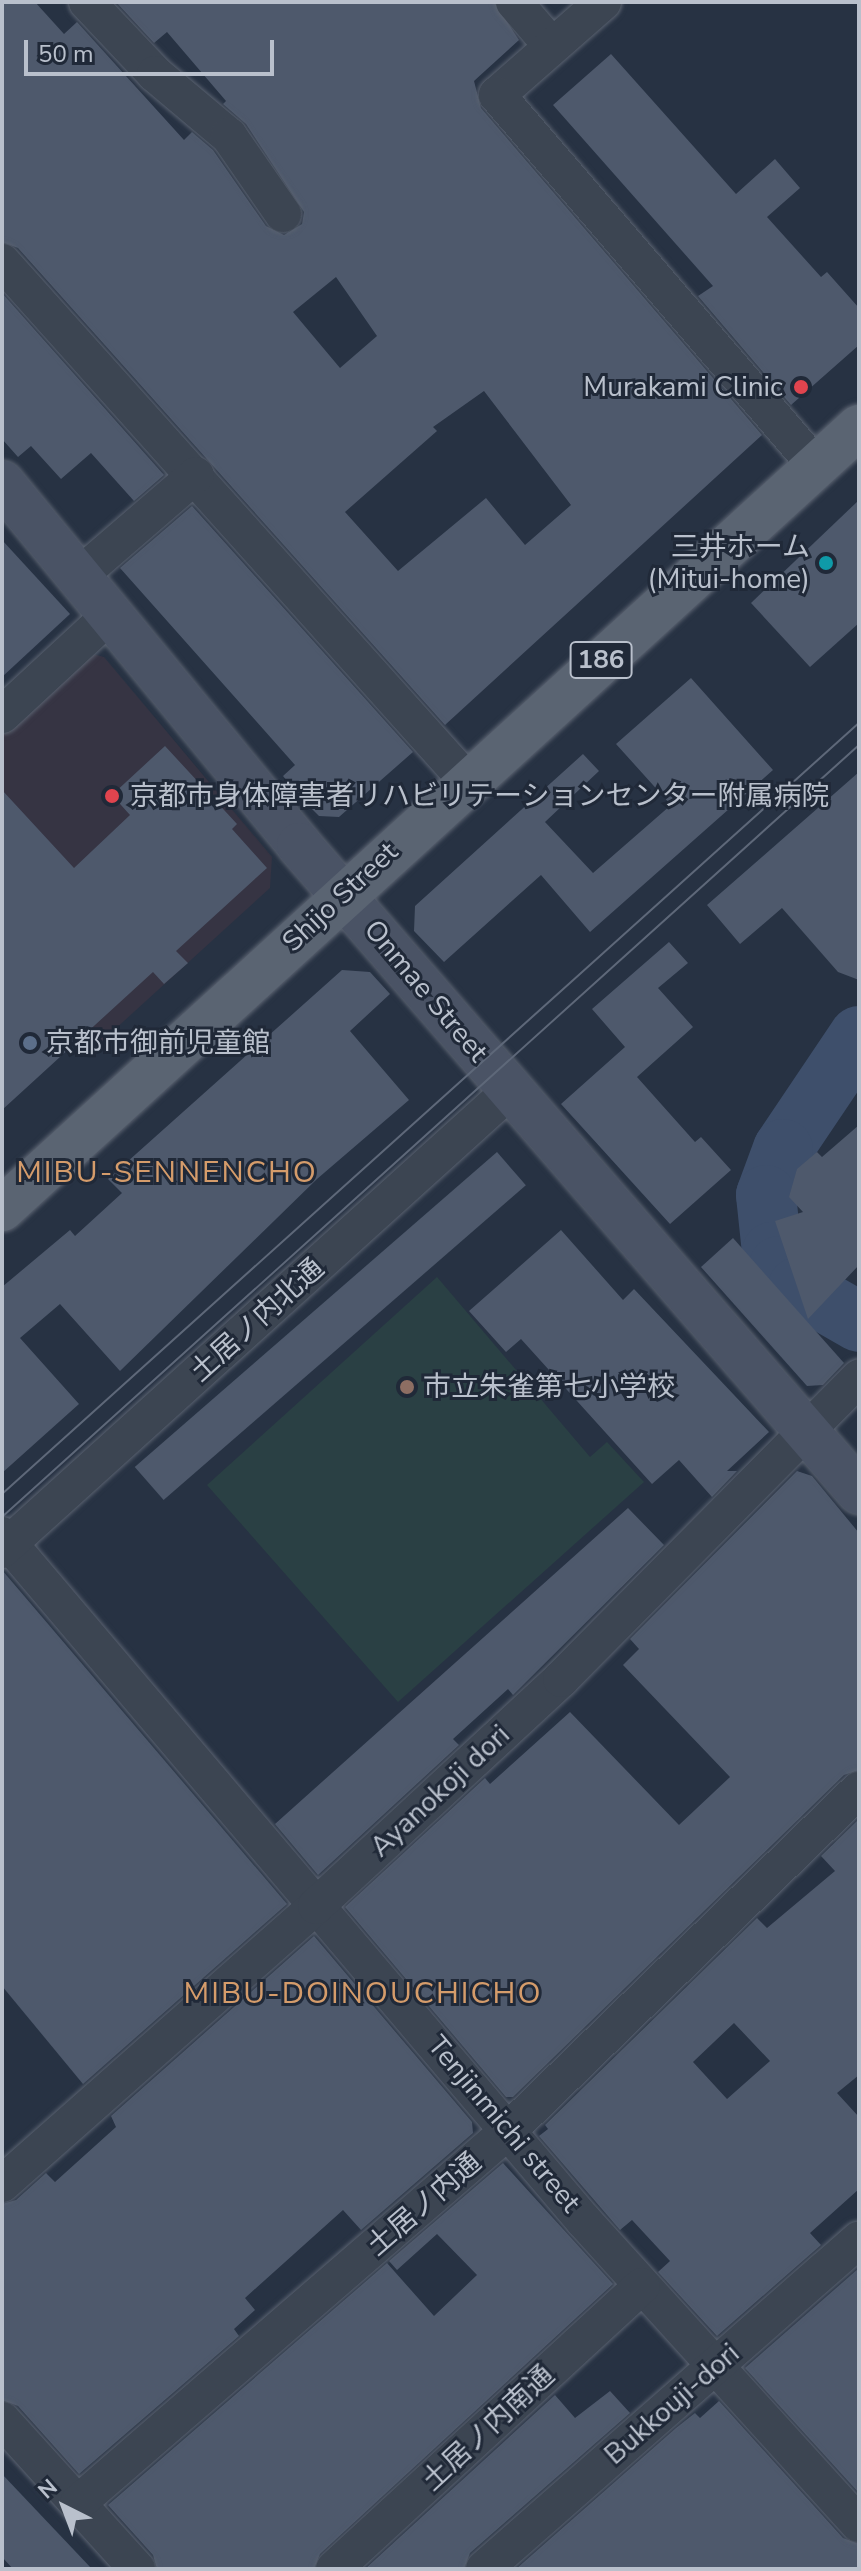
<!DOCTYPE html>
<html>
<head>
<meta charset="utf-8">
<style>
  body { margin:0 }
  #map { position:relative; width:861px; height:2571px; overflow:hidden; background:#273243; font-family:"Nunito Sans","Noto Sans JP",sans-serif }
  div>[style] { position:absolute }
  [style*='--x'] { left:calc(var(--x)*1px); top:calc(var(--y)*1px); width:calc(var(--w)*1px); rotate:calc(var(--a)*1deg) }
  .medical>* { inset:0; background:#363443 }
  .green>* { inset:0; background:#2a4044 }
  .river>* { height:60px; margin:-30px; padding:0 30px; transform-origin:30px; border-radius:30px; background:#3e4f6b }
  .building>* { inset:0; background:#4e596c; transform-origin:0 0 }
  .roads { filter:drop-shadow(0 0 2px #5a6270) drop-shadow(0 0 2px #5a6270) }
  .street>* { height:36px; margin:-18px; padding:0 18px; transform-origin:18px; border-radius:18px; background:#3c4552 }
  .secondary>* { height:44px; margin:-22px; padding:0 22px; transform-origin:22px; border-radius:22px; background:#4a5365 }
  .primary>* { height:44px; margin:-22px; padding:0 22px; transform-origin:22px; border-radius:22px; background:#5a6472 }
  .tram>* { height:2px; margin:-1px; padding:0 1px; transform-origin:1px; border-radius:1px; background:#5e6879 }
  .dots>* { width:22px; height:22px; translate:-50% -50%; box-sizing:border-box; border:4px solid #202938; border-radius:50% }
  span { translate:-50% -50%; white-space:nowrap; text-align:center; line-height:1.15; -webkit-text-stroke:6px #202938; paint-order:stroke }
  .shield-label span { padding:2px 6px; background:#202938; border:2px solid; border-radius:6px; -webkit-text-stroke-width:0 }
  .shield-label { font-size:26px; color:#b9c0cc; font-weight:700 }
  .poi-label { font-size:28px; color:#b9c0cc }
  .right { translate:-100% -50%; text-align:right }
  .left { translate:0 -50%; text-align:left }
  .street-label { font-size:28px; color:#b9c0cc }
  .neighbourhood-label { font-size:30px; color:#d59c6b; letter-spacing:2px }
  .frame { position:absolute; inset:0; border:4px solid #b9c0cc; pointer-events:none }
  .north { position:absolute; left:24px; top:2467px; width:80px; height:80px; -webkit-text-stroke:6px #202938; paint-order:stroke; rotate:318deg; font-size:22px; font-weight:700; line-height:32px; text-align:center; color:#b9c0cc }
  .north::after { content:''; display:block; margin:auto; width:28px; height:36px; background:#b9c0cc; clip-path:polygon(50% 0,100% 100%,50% 72%,0 100%) }
  .scale { position:absolute; left:24px; top:40px; width:250px; height:36px; box-sizing:border-box; border:4px solid #b9c0cc; border-top:0; padding-left:10px; font-size:24px; line-height:28px; white-space:nowrap; color:#b9c0cc; -webkit-text-stroke:6px #202938; paint-order:stroke }
</style>
</head>
<body>
<div id="map">
  <div class="medical">
    <i style="clip-path:polygon(89px 653px,104px 657px,272px 857px,270px 888px,90px 1052px,2px 955px,2px 736px)"></i>
  </div>
  <div class="green">
    <i style="clip-path:polygon(437px 1277px,590px 1457px,607px 1442px,644px 1482px,398px 1702px,207px 1485px)"></i>
  </div>
  <div class="river">
    <i style="--x:859;--y:1036;--w:136;--a:123.9"></i>
    <i style="--x:783;--y:1149;--w:49;--a:110.3"></i>
    <i style="--x:766;--y:1195;--w:57;--a:84"></i>
    <i style="--x:772;--y:1252;--w:16;--a:63"></i>
    <i style="--x:779;--y:1266;--w:28;--a:48"></i>
    <i style="--x:798;--y:1287;--w:70;--a:29.8"></i>
  </div>
  <div class="building">
    <i style="clip-path:polygon(evenodd,2px 2px,35px 2px,64px 34px,77px 22px,184px 140px,192px 132px,213px 150px,266px 226px,284px 235px,302px 224px,304px 212px,246px 124px,223px 104px,226px 101px,167px 32px,154px 43px,116px 2px,494px 2px,519px 40px,474px 81px,481px 108px,762px 435px,445px 725px,18px 248px,2px 242px,2px 2px,336px 277px,377px 336px,340px 368px,293px 312px,336px 277px,2px 2px,484px 391px,571px 505px,525px 545px,486px 498px,398px 571px,345px 512px,437px 431px,433px 427px,484px 391px)"></i>
    <i style="clip-path:polygon(611px 54px,736px 194px,775px 159px,800px 188px,767px 217px,821px 277px,827px 272px,859px 308px,859px 345px,791px 405px,698px 296px,713px 286px,553px 105px)"></i>
    <i style="clip-path:polygon(2px 293px,164px 475px,134px 501px,91px 453px,61px 479px,31px 446px,18px 457px,2px 439px)"></i>
    <i style="clip-path:polygon(859px 500px,859px 623px,810px 667px,751px 603px)"></i>
    <i style="clip-path:polygon(192px 506px,413px 752px,339px 817px,319px 816px,300px 797px,283px 776px,295px 765px,120px 568px)"></i>
    <i style="clip-path:polygon(2px 540px,70px 614px,2px 677px)"></i>
    <i style="clip-path:polygon(691px 678px,773px 770px,590px 932px,541px 875px,444px 962px,414px 931px,415px 906px,583px 754px,599px 771px,545px 822px,593px 873px,671px 805px,616px 744px)"></i>
    <i style="clip-path:polygon(165px 746px,237px 824px,232px 829px,267px 868px,176px 951px,188px 963px,164px 984px,153px 972px,2px 1110px,2px 790px,74px 868px,130px 815px,112px 795px)"></i>
    <i style="clip-path:polygon(859px 772px,859px 980px,838px 972px,782px 908px,740px 944px,707px 905px)"></i>
    <i style="clip-path:polygon(669px 942px,688px 963px,658px 988px,693px 1027px,637px 1077px,695px 1142px,701px 1137px,731px 1170px,670px 1224px,561px 1104px,625px 1047px,592px 1009px)"></i>
    <i style="clip-path:polygon(342px 970px,370px 972px,390px 994px,350px 1031px,409px 1100px,317px 1179px,120px 1371px,60px 1304px,20px 1338px,79px 1404px,2px 1473px,2px 1287px,70px 1230px,75px 1236px,122px 1193px,108px 1179px)"></i>
    <i style="clip-path:polygon(859px 1125px,859px 1265px,808px 1319px,775px 1221px,803px 1212px,789px 1197px,797px 1169px,817px 1152px,822px 1157px)"></i>
    <i style="left:497px;top:1152px;width:44px;height:480px;rotate:49deg"></i>
    <i style="clip-path:polygon(561px 1230px,623px 1300px,634px 1289px,769px 1432px,727px 1471px,737px 1471px,712px 1497px,679px 1460px,652px 1484px,521px 1339px,506px 1352px,469px 1311px)"></i>
    <i style="clip-path:polygon(733px 1238px,844px 1363px,823px 1385px,807px 1386px,701px 1267px)"></i>
    <i style="clip-path:polygon(797px 1471px,812px 1476px,859px 1533px,859px 1770px,844px 1775px,513px 2097px,506px 2097px,345px 1907px,485px 1778px,490px 1784px,570px 1712px,679px 1825px,730px 1777px,623px 1665px,639px 1649px,630px 1639px)"></i>
    <i style="clip-path:polygon(628px 1508px,664px 1545px,513px 1695px,508px 1689px,453px 1739px,459px 1745px,318px 1875px,275px 1824px)"></i>
    <i style="clip-path:polygon(2px 1570px,287px 1904px,83px 2084px,2px 1986px)"></i>
    <i style="clip-path:polygon(evenodd,859px 1819px,859px 2075px,837px 2093px,859px 2117px,859px 2189px,810px 2233px,821px 2245px,717px 2336px,658px 2272px,670px 2261px,632px 2220px,620px 2230px,539px 2136px,548px 2129px,545px 2125px,757px 1918px,767px 1928px,835px 1871px,821px 1856px,859px 1819px,734px 2023px,770px 2061px,727px 2099px,693px 2062px,734px 2023px)"></i>
    <i style="clip-path:polygon(314px 1936px,472px 2122px,473px 2133px,361px 2230px,343px 2210px,245px 2298px,255px 2310px,234px 2329px,239px 2336px,79px 2474px,18px 2406px,2px 2400px,2px 2204px,16px 2200px,46px 2173px,55px 2182px,116px 2127px,111px 2116px)"></i>
    <i style="clip-path:polygon(503px 2163px,613px 2284px,320px 2554px,314px 2569px,157px 2569px,153px 2555px,108px 2505px,387px 2263px,434px 2316px,477px 2275px,437px 2234px,397px 2270px,389px 2261px)"></i>
    <i style="clip-path:polygon(859px 2268px,859px 2493px,745px 2368px)"></i>
    <i style="clip-path:polygon(610px 2391px,630px 2413px,470px 2553px,464px 2569px,365px 2569px,555px 2395px,575px 2418px)"></i>
    <i style="clip-path:polygon(719px 2401px,843px 2538px,859px 2544px,859px 2569px,516px 2569px,676px 2428px,695px 2413px,700px 2418px)"></i>
    <i style="clip-path:polygon(2px 2474px,92px 2569px,13px 2569px,2px 2557px)"></i>
  </div>
  <div class="roads">
    <div class="street">
      <i style="--x:87;--y:2;--w:99;--a:46.6"></i>
      <i style="--x:155;--y:74;--w:97;--a:40"></i>
      <i style="--x:229;--y:136;--w:95;--a:55.3"></i>
      <i style="--x:514;--y:2;--w:58;--a:49.2"></i>
      <i style="--x:603;--y:2;--w:141;--a:138.7"></i>
      <i style="--x:497;--y:95;--w:489;--a:49.3"></i>
      <i style="--x:2;--y:262;--w:697;--a:48.14"></i>
      <i style="--x:80;--y:575;--w:153;--a:-40.8"></i>
      <i style="--x:2;--y:715;--w:150;--a:-42.8"></i>
      <i style="--x:2;--y:1535;--w:900;--a:49.69"></i>
      <i style="--x:584;--y:2221;--w:409;--a:47.8"></i>
      <i style="--x:2;--y:1550;--w:686;--a:-42.11"></i>
      <i style="--x:2;--y:2184;--w:419;--a:-41.5"></i>
      <i style="--x:316;--y:1906;--w:334;--a:-42.8"></i>
      <i style="--x:561;--y:1679;--w:424;--a:-45.3"></i>
      <i style="--x:2;--y:2420;--w:201;--a:47.8"></i>
      <i style="--x:78;--y:2503;--w:570;--a:-40.87"></i>
      <i style="--x:509;--y:2130;--w:488;--a:-44.2"></i>
      <i style="--x:334;--y:2569;--w:418;--a:-42.6"></i>
      <i style="--x:484;--y:2569;--w:499;--a:-41.3"></i>
    </div>
    <div class="secondary">
      <i style="--x:2;--y:483;--w:468;--a:50.6"></i>
      <i style="--x:299;--y:845;--w:856;--a:49.12"></i>
    </div>
    <div class="primary">
      <i style="--x:2;--y:1209;--w:1160;--a:-42.38"></i>
    </div>
  </div>
  <div class="tram">
    <i style="--x:2;--y:1494;--w:1153;--a:-41.98"></i>
    <i style="--x:2;--y:1517;--w:1153;--a:-42.01"></i>
  </div>
  <div class="dots">
    <i style="left:801px;top:387px;background:#e0444e"></i>
    <i style="left:826px;top:563px;background:#0f9aa8"></i>
    <i style="left:112px;top:796px;background:#e0444e"></i>
    <i style="left:30px;top:1043px;background:#5c6f8a"></i>
    <i style="left:407px;top:1387px;background:#8d6e63"></i>
  </div>
  <div class="shield-label">
    <span style="left:601px;top:660px">186</span>
  </div>
  <div class="poi-label">
    <span class="right" style="left:783px;top:387px">Murakami Clinic</span>
    <span class="right" style="left:810px;top:563px">三井ホーム<br>(Mitui-home)</span>
    <span class="left" style="left:130px;top:796px">京都市身体障害者リハビリテーションセンター附属病院</span>
    <span class="left" style="left:46px;top:1043px">京都市御前児童館</span>
    <span class="left" style="left:423px;top:1387px">市立朱雀第七小学校</span>
  </div>
  <div class="street-label">
    <span style="left:340px;top:897px;rotate:-43deg">Shijo Street</span>
    <span style="left:426px;top:991px;rotate:50deg">Onmae Street</span>
    <span style="left:257px;top:1320px;rotate:-42deg">土居ノ内北通</span>
    <span style="left:440px;top:1791px;rotate:-43deg">Ayanokoji dori</span>
    <span style="left:504px;top:2124px;rotate:50deg">Tenjinmichi street</span>
    <span style="left:424px;top:2204px;rotate:-41deg">土居ノ内通</span>
    <span style="left:672px;top:2404px;rotate:-41deg">Bukkouji-dori</span>
    <span style="left:488px;top:2428px;rotate:-43deg">土居ノ内南通</span>
  </div>
  <div class="neighbourhood-label">
    <span style="left:167px;top:1173px">MIBU-SENNENCHO</span>
    <span style="left:363px;top:1994px">MIBU-DOINOUCHICHO</span>
  </div>
  <div class="frame"></div>
  <div class="north">N</div>
  <div class="scale">50 m</div>
</div>
</body>
</html>
